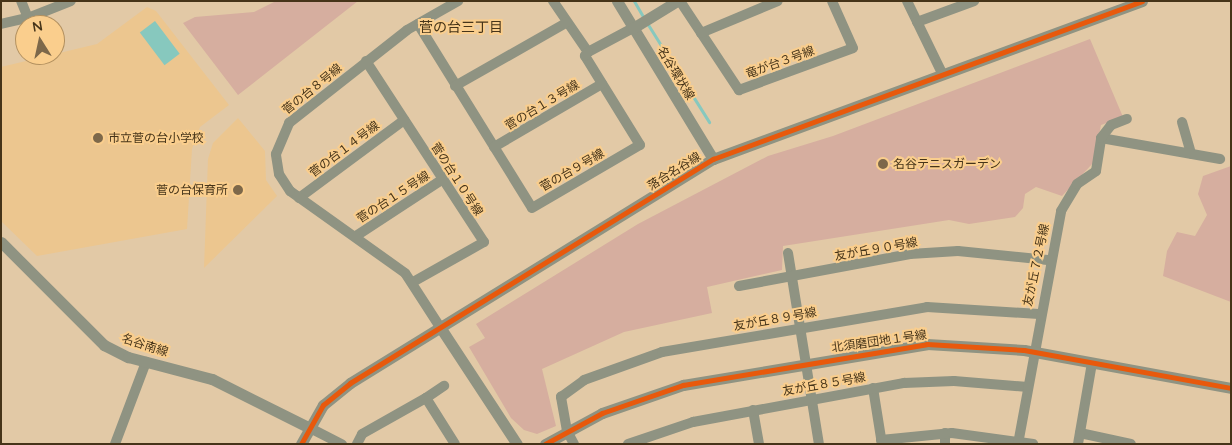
<!DOCTYPE html>
<html>
<head>
<meta charset="utf-8">
<style>
  body { margin:0 }
  #map { position:relative; width:1232px; height:445px; overflow:hidden; background:#e2c9a6; font-family:Quicksand,"Noto Sans JP",sans-serif }
  div>[style] { position:absolute }
  [style*='--x'] { left:calc(var(--x)*1px); top:calc(var(--y)*1px); width:calc(var(--w)*1px); rotate:calc(var(--a)*1deg) }
  .built>* { inset:0; background:#ecc68f }
  .green>* { inset:0; background:#d6ae9f }
  .water>* { inset:0; background:#87c8be; transform-origin:0 0 }
  .stream>* { height:3px; margin:-1.5px; padding:0 1.5px; transform-origin:1.5px; border-radius:1.5px; background:#87c8be }
  .minor>* { height:10px; margin:-5px; padding:0 5px; transform-origin:5px; border-radius:5px; background:#8f9382 }
  .tertiary>* { height:11px; margin:-5.5px; padding:0 5.5px; transform-origin:5.5px; border-radius:5.5px; background:#8f9382 }
  .cycleway>* { height:5px; margin:-2.5px; padding:0 2.5px; transform-origin:2.5px; border-radius:2.5px; background:#e8590c }
  .dots>* { width:14px; height:14px; translate:-50% -50%; box-sizing:border-box; border:2px solid #face8d; border-radius:50% }
  span { translate:-50% -50%; white-space:nowrap; text-align:center; line-height:1.15; -webkit-text-stroke:4px #face8d; paint-order:stroke }
  .street-label { font-size:12px; color:#463419 }
  .poi-label { font-size:12px; color:#463419 }
  .left { translate:0 -50%; text-align:left }
  .right { translate:-100% -50%; text-align:right }
  .neighbourhood-label { font-size:14px; color:#463419 }
  .frame { position:absolute; inset:0; border:2px solid #463419; pointer-events:none }
  .north { position:absolute; left:15px; top:15px; width:50px; height:50px; box-sizing:border-box; background:#face8d; border:1px solid #b2905f; border-radius:50%; rotate:350deg; font-size:14px; font-weight:700; line-height:20px; text-align:center; color:#463419 }
  .north::after { content:''; display:block; margin:auto; width:18px; height:22px; background:#7d684a; clip-path:polygon(50% 0,100% 100%,50% 72%,0 100%) }
</style>
</head>
<body>
<div id="map">
  <div class="built">
    <i style="clip-path:polygon(147px 7px,156px 11px,229px 105px,200px 127px,192px 149px,187px 229px,37px 256px,1px 221px,1px 67px,97px 44px)"></i>
    <i style="clip-path:polygon(238px 118px,265px 151px,266px 180px,277px 196px,204px 268px,208px 159px,213px 143px)"></i>
  </div>
  <div class="green">
    <i style="clip-path:polygon(276px 1px,358px 1px,238px 95px,183px 23px,195px 17px,254px 12px)"></i>
    <i style="clip-path:polygon(1090px 39px,1123px 117px,1101px 125px,1094px 162px,1062px 196px,1036px 187px,1025px 194px,1023px 208px,1015px 217px,969px 224px,949px 220px,783px 246px,782px 270px,707px 287px,712px 313px,624px 332px,542px 369px,556px 426px,537px 434px,524px 430px,511px 418px,469px 347px,485px 338px,476px 324px,638px 224px,768px 156px,833px 136px)"></i>
    <i style="clip-path:polygon(1231px 166px,1231px 302px,1163px 276px,1167px 251px,1177px 232px,1195px 236px,1207px 215px,1198px 194px,1203px 176px)"></i>
  </div>
  <div class="water">
    <i style="left:155px;top:21px;width:41px;height:19px;rotate:53deg"></i>
  </div>
  <div class="stream">
    <i style="--x:634;--y:1;--w:20;--a:60"></i>
    <i style="--x:647;--y:23;--w:117;--a:57.9"></i>
  </div>
  <div class="minor">
    <i style="--x:553;--y:1;--w:62;--a:55.5"></i>
    <i style="--x:588;--y:52;--w:51;--a:-28.1"></i>
    <i style="--x:680;--y:1;--w:107;--a:56.5"></i>
    <i style="--x:739;--y:90;--w:121;--a:-20.2"></i>
    <i style="--x:853;--y:48;--w:51;--a:-114.1"></i>
    <i style="--x:907;--y:1;--w:82;--a:64.1"></i>
    <i style="--x:28;--y:18;--w:46;--a:-21.6"></i>
    <i style="--x:917;--y:22;--w:61;--a:-20.2"></i>
    <i style="--x:1;--y:24;--w:28;--a:-13"></i>
    <i style="--x:28;--y:18;--w:18;--a:-112"></i>
    <i style="--x:418;--y:24;--w:216;--a:58.2"></i>
    <i style="--x:532;--y:208;--w:125;--a:-30.3"></i>
    <i style="--x:640;--y:145;--w:105;--a:-121.7"></i>
    <i style="--x:585;--y:56;--w:5;--a:-53"></i>
    <i style="--x:701;--y:33;--w:83;--a:-22.6"></i>
    <i style="--x:366;--y:61;--w:216;--a:56.9"></i>
    <i style="--x:484;--y:242;--w:81;--a:150.6"></i>
    <i style="--x:455;--y:86;--w:128;--a:-29.6"></i>
    <i style="--x:1182;--y:122;--w:33;--a:74"></i>
    <i style="--x:1101;--y:138;--w:121;--a:10"></i>
    <i style="--x:494;--y:147;--w:125;--a:-30.3"></i>
    <i style="--x:299;--y:198;--w:131;--a:-36.6"></i>
    <i style="--x:356;--y:236;--w:104;--a:-33.2"></i>
    <i style="--x:788;--y:253;--w:193;--a:80.8"></i>
    <i style="--x:739;--y:286;--w:174;--a:-10.6"></i>
    <i style="--x:910;--y:254;--w:48;--a:-3.6"></i>
    <i style="--x:958;--y:251;--w:90;--a:5.7"></i>
    <i style="--x:440;--y:327;--w:64;--a:-122.9"></i>
    <i style="--x:405;--y:273;--w:141;--a:-144.5"></i>
    <i style="--x:290;--y:191;--w:20;--a:-123"></i>
    <i style="--x:279;--y:174;--w:20;--a:-99"></i>
    <i style="--x:276;--y:154;--w:34;--a:-67"></i>
    <i style="--x:289;--y:123;--w:150;--a:-38.2"></i>
    <i style="--x:407;--y:30;--w:59;--a:-29.6"></i>
    <i style="--x:873;--y:388;--w:57;--a:80.9"></i>
    <i style="--x:426;--y:398;--w:22;--a:-34"></i>
    <i style="--x:753;--y:410;--w:35;--a:80"></i>
    <i style="--x:310;--y:428;--w:36;--a:27"></i>
    <i style="--x:945;--y:433;--w:11;--a:90"></i>
    <i style="--x:1080;--y:433;--w:52;--a:12.2"></i>
    <i style="--x:881;--y:440;--w:71;--a:-5.6"></i>
    <i style="--x:952;--y:433;--w:82;--a:7.7"></i>
    <i style="--x:115;--y:444;--w:88;--a:-69.3"></i>
    <i style="--x:357;--y:444;--w:11;--a:-63"></i>
    <i style="--x:362;--y:434;--w:73;--a:-29.4"></i>
    <i style="--x:426;--y:398;--w:54;--a:57.8"></i>
    <i style="--x:574;--y:444;--w:15;--a:-118"></i>
    <i style="--x:567;--y:431;--w:35;--a:-100"></i>
    <i style="--x:561;--y:397;--w:29;--a:-36"></i>
    <i style="--x:584;--y:380;--w:83;--a:-19.7"></i>
    <i style="--x:662;--y:352;--w:269;--a:-9.6"></i>
    <i style="--x:927;--y:307;--w:112;--a:3.6"></i>
    <i style="--x:628;--y:444;--w:69;--a:-18.7"></i>
    <i style="--x:693;--y:422;--w:215;--a:-10.5"></i>
    <i style="--x:904;--y:383;--w:50;--a:-2.3"></i>
    <i style="--x:954;--y:381;--w:74;--a:4.6"></i>
    <i style="--x:1018;--y:444;--w:237;--a:-79.5"></i>
    <i style="--x:1061;--y:211;--w:31;--a:-59"></i>
    <i style="--x:1077;--y:184;--w:23;--a:-34"></i>
    <i style="--x:1096;--y:171;--w:33;--a:-81"></i>
    <i style="--x:1101;--y:138;--w:16;--a:-52"></i>
    <i style="--x:1111;--y:125;--w:17;--a:-21"></i>
    <i style="--x:1078;--y:444;--w:82;--a:-80.2"></i>
  </div>
  <div class="tertiary">
    <i style="--x:617;--y:1;--w:185;--a:58.7"></i>
    <i style="--x:633;--y:28;--w:52;--a:-31.5"></i>
    <i style="--x:1;--y:242;--w:146;--a:45"></i>
    <i style="--x:104;--y:345;--w:27;--a:27"></i>
    <i style="--x:128;--y:357;--w:87;--a:14.7"></i>
    <i style="--x:212;--y:379;--w:110;--a:26.6"></i>
    <i style="--x:440;--y:327;--w:140;--a:56.7"></i>
    <i style="--x:301;--y:444;--w:45;--a:-60.6"></i>
    <i style="--x:323;--y:405;--w:35;--a:-39"></i>
    <i style="--x:350;--y:383;--w:427;--a:-31.7"></i>
    <i style="--x:713;--y:159;--w:457;--a:-20.2"></i>
    <i style="--x:545;--y:444;--w:65;--a:-28.5"></i>
    <i style="--x:602;--y:413;--w:86;--a:-19.1"></i>
    <i style="--x:683;--y:385;--w:247;--a:-9.5"></i>
    <i style="--x:927;--y:344;--w:97;--a:3.5"></i>
    <i style="--x:1024;--y:350;--w:210;--a:10.4"></i>
  </div>
  <div class="cycleway">
    <i style="--x:301;--y:444;--w:45;--a:-60.6"></i>
    <i style="--x:323;--y:405;--w:35;--a:-39"></i>
    <i style="--x:350;--y:383;--w:427;--a:-31.7"></i>
    <i style="--x:713;--y:159;--w:457;--a:-20.2"></i>
    <i style="--x:545;--y:444;--w:65;--a:-28.5"></i>
    <i style="--x:602;--y:413;--w:86;--a:-19.1"></i>
    <i style="--x:683;--y:385;--w:247;--a:-9.5"></i>
    <i style="--x:927;--y:344;--w:97;--a:3.5"></i>
    <i style="--x:1024;--y:350;--w:210;--a:10.4"></i>
  </div>
  <div class="dots">
    <i style="left:98px;top:138px;background:#7d684a"></i>
    <i style="left:883px;top:164px;background:#7d684a"></i>
    <i style="left:238px;top:190px;background:#7d684a"></i>
  </div>
  <div class="street-label">
    <span style="left:780px;top:62px;rotate:-20deg">竜が台３号線</span>
    <span style="left:676px;top:73px;rotate:59deg">名谷環状線</span>
    <span style="left:312px;top:89px;rotate:-39deg">菅の台８号線</span>
    <span style="left:542px;top:105px;rotate:-31deg">菅の台１３号線</span>
    <span style="left:344px;top:149px;rotate:-37deg">菅の台１４号線</span>
    <span style="left:572px;top:170px;rotate:-30deg">菅の台９号線</span>
    <span style="left:674px;top:171px;rotate:-32deg">落合名谷線</span>
    <span style="left:457px;top:179px;rotate:57deg">菅の台１０号線</span>
    <span style="left:393px;top:197px;rotate:-33deg">菅の台１５号線</span>
    <span style="left:876px;top:249px;rotate:-10deg">友が丘９０号線</span>
    <span style="left:1036px;top:265px;rotate:-78deg">友が丘７２号線</span>
    <span style="left:775px;top:319px;rotate:-10deg">友が丘８９号線</span>
    <span style="left:879px;top:341px;rotate:-8deg">北須磨団地１号線</span>
    <span style="left:145px;top:345px;rotate:18deg">名谷南線</span>
    <span style="left:824px;top:384px;rotate:-10deg">友が丘８５号線</span>
  </div>
  <div class="poi-label">
    <span class="left" style="left:108px;top:138px">市立菅の台小学校</span>
    <span class="left" style="left:893px;top:164px">名谷テニスガーデン</span>
    <span class="right" style="left:228px;top:190px">菅の台保育所</span>
  </div>
  <div class="neighbourhood-label">
    <span style="left:461px;top:27px">菅の台三丁目</span>
  </div>
  <div class="frame"></div>
  <div class="north">N</div>
</div>
</body>
</html>
